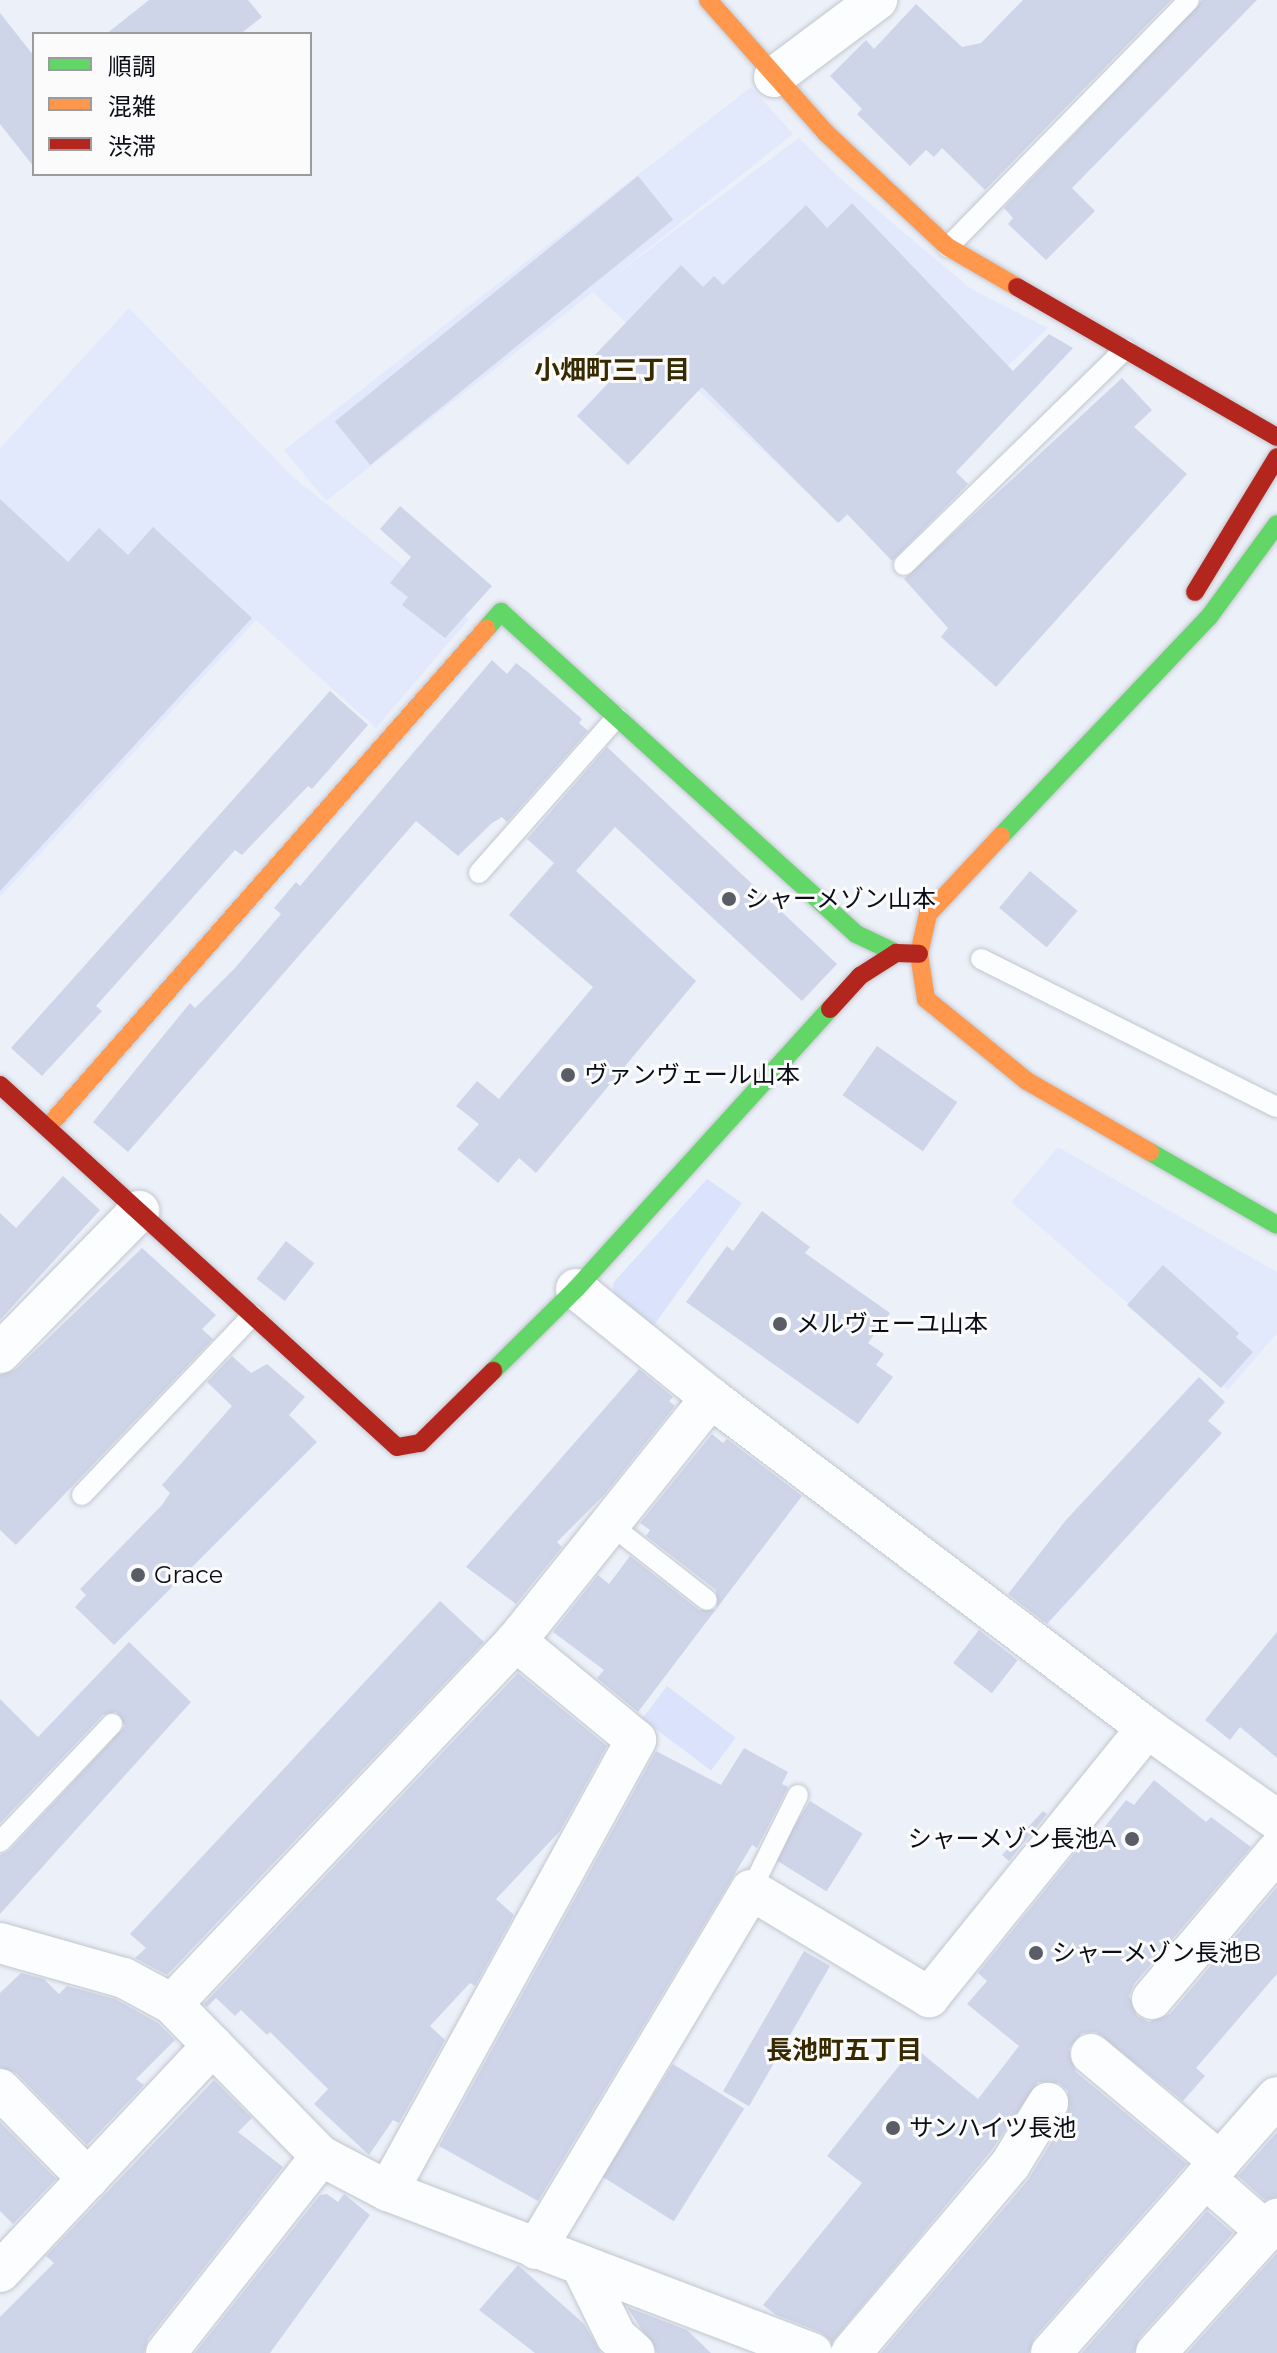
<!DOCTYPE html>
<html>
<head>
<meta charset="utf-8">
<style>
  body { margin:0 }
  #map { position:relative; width:1277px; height:2353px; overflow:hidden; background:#ecf0f9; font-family:Montserrat,"Noto Sans JP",sans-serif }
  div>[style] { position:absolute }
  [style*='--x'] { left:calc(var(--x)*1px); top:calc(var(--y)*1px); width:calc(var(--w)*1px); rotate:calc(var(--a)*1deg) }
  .built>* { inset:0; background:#e2e9fc }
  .green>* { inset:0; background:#dae3fb; transform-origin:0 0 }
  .building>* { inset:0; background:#ced5e9; transform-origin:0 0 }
  .roads { filter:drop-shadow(0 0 2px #c2c6ce) drop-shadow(0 0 2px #c2c6ce) }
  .lane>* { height:20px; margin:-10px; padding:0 10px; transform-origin:10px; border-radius:10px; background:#fcfdfe }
  .street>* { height:40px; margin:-20px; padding:0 20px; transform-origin:20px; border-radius:20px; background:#fcfdfe }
  .fast>* { height:18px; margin:-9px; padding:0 9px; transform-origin:9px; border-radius:9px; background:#63d668 }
  .slow>* { height:18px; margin:-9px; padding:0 9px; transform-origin:9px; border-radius:9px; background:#ff974d }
  .jam>* { height:18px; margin:-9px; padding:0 9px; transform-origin:9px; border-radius:9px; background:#b3261e }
  .dots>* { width:22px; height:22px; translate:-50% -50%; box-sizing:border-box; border:4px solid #fbfbfb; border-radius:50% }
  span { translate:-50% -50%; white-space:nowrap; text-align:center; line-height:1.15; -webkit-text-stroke:6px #fbfbfb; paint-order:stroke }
  .poi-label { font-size:24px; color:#0b0e17 }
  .left { translate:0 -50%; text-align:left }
  .right { translate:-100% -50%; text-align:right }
  .neighbourhood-label { font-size:26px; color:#372a00; font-weight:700 }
  .legend { position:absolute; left:32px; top:32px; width:280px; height:144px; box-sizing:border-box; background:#fbfbfb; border:2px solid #9b9ca0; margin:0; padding:10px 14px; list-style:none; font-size:24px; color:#0b0e17 }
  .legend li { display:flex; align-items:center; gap:16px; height:40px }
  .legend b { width:40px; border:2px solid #9b9ca0 }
</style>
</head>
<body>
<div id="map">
  <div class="built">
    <i style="clip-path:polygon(751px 87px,793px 134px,607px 281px,799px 138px,843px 181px,971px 289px,1048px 328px,840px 523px,593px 292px,326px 501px,284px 450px)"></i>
    <i style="clip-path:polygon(129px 308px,293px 477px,469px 619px,376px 728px,256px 620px,0 897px,0 448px)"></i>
    <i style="clip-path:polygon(1058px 1147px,1277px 1272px,1277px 1333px,1228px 1390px,1011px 1202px)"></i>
  </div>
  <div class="green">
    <i style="clip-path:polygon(707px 1179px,742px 1203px,649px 1332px,615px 1307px,613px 1283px)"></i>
    <i style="left:667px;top:1686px;width:86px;height:41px;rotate:37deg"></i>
  </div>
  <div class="building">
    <i style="clip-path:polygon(149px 0,248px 0,262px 17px,240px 34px,106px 34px)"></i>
    <i style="clip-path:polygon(1023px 0,1171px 0,985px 190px,942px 148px,934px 157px,926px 150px,910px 166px,857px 114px,862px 109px,830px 76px,866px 40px,874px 49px,916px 4px,962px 47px,981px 43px)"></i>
    <i style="clip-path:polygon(1202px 0,1257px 0,1072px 188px,1095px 211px,1046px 260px,1008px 224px,1013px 218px,1004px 208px)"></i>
    <i style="clip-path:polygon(0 13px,34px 56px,34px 167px,0 124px)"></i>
    <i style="left:638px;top:176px;width:56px;height:390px;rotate:51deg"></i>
    <i style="clip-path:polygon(852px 203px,1013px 371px,1049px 334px,1073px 348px,956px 472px,968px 484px,892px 561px,847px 514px,838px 523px,702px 387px,628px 465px,577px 416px,613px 378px,592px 358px,681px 265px,703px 287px,714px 276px,723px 285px,806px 205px,827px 228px)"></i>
    <i style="clip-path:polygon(1122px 378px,1152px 410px,1134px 427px,1187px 474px,996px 687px,941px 637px,948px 628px,904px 579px)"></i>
    <i style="clip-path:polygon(0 499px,68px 562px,99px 528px,128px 555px,153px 527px,252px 618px,0 891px)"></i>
    <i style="clip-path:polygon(400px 506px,492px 586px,445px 638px,402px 605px,408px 597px,390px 583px,411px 557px,380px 529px)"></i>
    <i style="clip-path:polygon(492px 660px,507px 674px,516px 663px,529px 673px,582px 719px,579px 723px,588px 731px,507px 822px,502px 817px,492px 823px,458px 856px,416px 821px,128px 1152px,93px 1122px,190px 1003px,195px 1008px,235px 968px,281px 914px,274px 908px,296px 882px,300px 886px)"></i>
    <i style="clip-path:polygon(330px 691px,368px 725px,312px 789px,308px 786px,242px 855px,235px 850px,96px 1006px,102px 1011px,42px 1076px,11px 1048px)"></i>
    <i style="clip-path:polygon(607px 747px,837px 964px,802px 1001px,615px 827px,576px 871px,696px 981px,536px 1173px,519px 1158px,498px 1183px,457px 1149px,479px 1124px,456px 1106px,477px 1081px,499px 1099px,593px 987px,509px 915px,554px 863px,527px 839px)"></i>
    <i style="left:1030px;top:871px;width:62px;height:48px;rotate:40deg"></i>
    <i style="left:877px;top:1046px;width:98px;height:60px;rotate:35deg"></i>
    <i style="clip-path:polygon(63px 1176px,100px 1210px,0 1320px,0 1213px,16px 1228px)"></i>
    <i style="clip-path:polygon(762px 1211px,810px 1247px,805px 1253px,890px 1313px,868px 1343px,884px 1354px,876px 1365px,893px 1377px,858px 1424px,686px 1302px,727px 1246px,733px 1251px)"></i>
    <i style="left:286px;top:1241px;width:36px;height:48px;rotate:38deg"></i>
    <i style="clip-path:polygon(142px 1248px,216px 1315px,202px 1329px,213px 1339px,16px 1545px,0 1530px,0 1375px,16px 1369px)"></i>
    <i style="clip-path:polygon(1163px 1265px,1239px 1333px,1236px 1337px,1253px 1352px,1221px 1388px,1127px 1305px)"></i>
    <i style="clip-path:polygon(232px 1356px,251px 1373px,267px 1364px,305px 1397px,289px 1415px,317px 1442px,114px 1645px,75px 1607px,86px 1595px,80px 1589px,162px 1505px,170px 1493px,162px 1485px,232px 1406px,207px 1382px)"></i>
    <i style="clip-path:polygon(639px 1369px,673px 1397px,669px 1401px,675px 1406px,604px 1495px,557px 1542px,562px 1547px,516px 1604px,466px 1567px)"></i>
    <i style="clip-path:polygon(1199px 1377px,1225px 1402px,1208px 1421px,1222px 1433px,1047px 1624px,1008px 1594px,1066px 1520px)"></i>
    <i style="clip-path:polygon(712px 1434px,723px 1443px,727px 1439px,802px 1496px,638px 1712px,597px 1678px,604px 1670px,553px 1632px,598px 1575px,609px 1584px,630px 1556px,699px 1610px,717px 1609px,716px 1590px,646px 1536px,650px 1530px,640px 1523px)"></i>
    <i style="clip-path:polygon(440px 1601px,484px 1642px,167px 1975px,135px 1958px,146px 1948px,130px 1934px)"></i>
    <i style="left:979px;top:1630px;width:49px;height:42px;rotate:38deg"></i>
    <i style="clip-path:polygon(1277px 1632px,1277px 1758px,1240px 1727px,1230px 1740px,1205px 1720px)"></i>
    <i style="clip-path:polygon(129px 1642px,191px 1702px,0 1914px,0 1855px,9px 1851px,125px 1726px,116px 1712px,103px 1715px,0 1823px,0 1699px,38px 1737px)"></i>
    <i style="clip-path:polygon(518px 1673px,607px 1746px,560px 1831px,496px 1899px,514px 1915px,475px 1986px,470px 1983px,430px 2026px,445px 2040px,399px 2123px,393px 2120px,369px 2155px,314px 2104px,328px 2089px,270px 2032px,267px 2035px,241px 2010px,235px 2016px,216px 1998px,207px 2007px,204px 2004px)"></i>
    <i style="clip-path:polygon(744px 1748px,788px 1772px,782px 1784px,788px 1787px,757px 1848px,752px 1845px,538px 2201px,439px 2146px,656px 1751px,721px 1785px)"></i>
    <i style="clip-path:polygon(1154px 1780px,1206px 1822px,1211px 1817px,1251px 1847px,1134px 1984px,1129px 1996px,1137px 2016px,1149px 2022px,1170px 2014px,1277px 1887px,1277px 1974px,1196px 2068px,1205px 2076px,1183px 2101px,1096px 2032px,1082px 2033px,1069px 2049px,1076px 2072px,1187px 2164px,1034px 2338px,1029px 2353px,881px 2353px,1028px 2180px,1068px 2115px,1068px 2091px,1059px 2083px,1038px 2082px,991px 2151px,832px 2342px,820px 2332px,776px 2315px,763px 2305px,862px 2183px,827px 2156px,914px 2047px,978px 2099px,1019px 2046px,967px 2004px,987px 1981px,978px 1973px,1083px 1843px,1088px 1848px,1126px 1800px,1134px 1805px)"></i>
    <i style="left:810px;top:1801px;width:62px;height:68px;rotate:32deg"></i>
    <i style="clip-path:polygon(1043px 1811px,1047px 1814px,1009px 1861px,1002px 1855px)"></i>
    <i style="left:804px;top:1951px;width:30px;height:162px;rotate:30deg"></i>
    <i style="clip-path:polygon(21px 1973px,44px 1979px,59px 1994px,67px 1986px,115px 1999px,158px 2023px,175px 2040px,136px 2079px,144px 2085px,87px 2145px,16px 2073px,0 2067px,0 1993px)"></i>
    <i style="left:673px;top:2064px;width:84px;height:133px;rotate:32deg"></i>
    <i style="clip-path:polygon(214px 2080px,252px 2118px,238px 2132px,283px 2167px,148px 2339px,144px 2353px,0 2353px,0 2317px,54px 2263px,46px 2256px)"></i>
    <i style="clip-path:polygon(0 2122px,56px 2179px,13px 2224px,0 2211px)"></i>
    <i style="clip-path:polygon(1277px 2132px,1277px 2197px,1265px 2200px,1238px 2176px)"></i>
    <i style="clip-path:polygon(327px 2194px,338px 2202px,344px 2194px,370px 2215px,270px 2353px,195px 2353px,320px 2195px)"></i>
    <i style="clip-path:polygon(1207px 2211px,1233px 2233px,1139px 2338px,1134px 2353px,1082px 2353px)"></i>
    <i style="clip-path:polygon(1277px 2253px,1277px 2353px,1187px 2353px)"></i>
    <i style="clip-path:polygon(518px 2265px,584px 2324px,601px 2353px,535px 2353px,479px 2310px)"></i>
    <i style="clip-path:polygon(627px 2307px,687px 2330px,711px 2353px,657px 2353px)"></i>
  </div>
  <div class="roads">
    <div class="lane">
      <i style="--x:948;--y:247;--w:345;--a:-45.7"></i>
      <i style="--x:904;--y:565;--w:309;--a:-44.3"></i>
      <i style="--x:479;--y:873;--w:208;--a:-48.5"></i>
      <i style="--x:981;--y:959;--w:331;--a:26.6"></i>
      <i style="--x:82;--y:1495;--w:248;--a:-46.5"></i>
      <i style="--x:610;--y:1524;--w:123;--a:38.1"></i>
      <i style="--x:0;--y:1842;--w:163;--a:-46.5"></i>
      <i style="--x:751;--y:1890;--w:106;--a:-63.7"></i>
    </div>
    <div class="street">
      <i style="--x:774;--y:77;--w:129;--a:-36.8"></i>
      <i style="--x:576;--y:1289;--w:174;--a:38.9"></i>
      <i style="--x:711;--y:1398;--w:547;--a:37.12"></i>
      <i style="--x:1147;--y:1728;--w:159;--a:35.3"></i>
      <i style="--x:0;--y:1353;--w:199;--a:-45.6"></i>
      <i style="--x:0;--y:1943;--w:129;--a:15.8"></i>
      <i style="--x:124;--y:1978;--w:55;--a:28.4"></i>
      <i style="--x:172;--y:2004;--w:213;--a:45.6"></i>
      <i style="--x:321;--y:2156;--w:76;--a:27.6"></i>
      <i style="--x:388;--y:2191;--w:454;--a:20.9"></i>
      <i style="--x:1152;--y:1999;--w:194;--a:-49.8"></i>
      <i style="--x:172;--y:2004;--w:500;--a:-46.54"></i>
      <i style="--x:516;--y:1641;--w:312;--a:-51.3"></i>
      <i style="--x:1091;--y:2054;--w:168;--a:39.9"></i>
      <i style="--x:0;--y:2089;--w:126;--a:45.6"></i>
      <i style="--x:1205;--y:2178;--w:81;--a:41"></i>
      <i style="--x:388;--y:2191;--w:515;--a:-61.19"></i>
      <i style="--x:636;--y:1740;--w:156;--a:-140.5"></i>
      <i style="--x:536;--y:2249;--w:418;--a:-59.1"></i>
      <i style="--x:751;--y:1890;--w:208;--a:31"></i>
      <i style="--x:929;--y:1997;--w:346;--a:-51"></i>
      <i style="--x:581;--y:2265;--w:79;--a:63.8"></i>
      <i style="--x:616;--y:2336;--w:25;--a:42"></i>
      <i style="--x:0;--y:2272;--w:311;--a:-46.8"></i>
      <i style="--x:166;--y:2353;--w:251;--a:-51.8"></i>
      <i style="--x:851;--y:2353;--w:246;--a:-49.8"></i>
      <i style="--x:1010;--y:2165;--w:73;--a:-58.5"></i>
      <i style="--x:1051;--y:2353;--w:341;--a:-48.6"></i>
      <i style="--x:1156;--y:2353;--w:181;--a:-47.9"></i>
    </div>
    <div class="fast">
      <i style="--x:486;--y:629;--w:23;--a:-49"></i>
      <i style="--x:501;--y:612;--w:479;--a:42.2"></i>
      <i style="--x:856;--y:934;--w:44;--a:25.4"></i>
      <i style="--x:1001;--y:836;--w:302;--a:-46.5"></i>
      <i style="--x:1209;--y:617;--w:115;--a:-53.8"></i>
      <i style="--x:1150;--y:1152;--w:146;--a:29.9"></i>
      <i style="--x:493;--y:1371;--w:117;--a:-44.7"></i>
      <i style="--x:576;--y:1289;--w:378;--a:-47.8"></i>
    </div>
    <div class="slow">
      <i style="--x:708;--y:0;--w:178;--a:48.4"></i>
      <i style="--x:826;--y:133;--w:167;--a:43.1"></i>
      <i style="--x:948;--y:247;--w:80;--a:30.1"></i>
      <i style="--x:1001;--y:836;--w:107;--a:133.1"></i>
      <i style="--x:928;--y:914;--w:41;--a:102.7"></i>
      <i style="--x:919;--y:954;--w:46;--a:81.2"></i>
      <i style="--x:926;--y:999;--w:130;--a:39.1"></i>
      <i style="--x:1027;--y:1081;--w:142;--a:30"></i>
      <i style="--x:47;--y:1128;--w:665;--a:-48.66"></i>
    </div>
    <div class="jam">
      <i style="--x:1017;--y:287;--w:300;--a:30"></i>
      <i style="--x:1195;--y:592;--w:158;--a:-58.7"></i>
      <i style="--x:830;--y:1009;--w:45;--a:-47.7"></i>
      <i style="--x:860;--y:976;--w:43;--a:-32.6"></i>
      <i style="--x:896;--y:953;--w:23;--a:2"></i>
      <i style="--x:0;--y:1085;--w:537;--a:42.36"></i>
      <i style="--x:397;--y:1447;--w:23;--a:-10"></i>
      <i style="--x:420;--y:1443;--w:103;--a:-44.6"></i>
    </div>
  </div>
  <div class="dots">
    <i style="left:729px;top:899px;background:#5a5d66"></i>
    <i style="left:568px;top:1075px;background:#5a5d66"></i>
    <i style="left:780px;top:1324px;background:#5a5d66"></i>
    <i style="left:138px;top:1575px;background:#5a5d66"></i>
    <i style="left:1132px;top:1839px;background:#5a5d66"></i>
    <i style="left:1036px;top:1953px;background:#5a5d66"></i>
    <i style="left:893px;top:2128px;background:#5a5d66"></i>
  </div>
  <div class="poi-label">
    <span class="left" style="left:745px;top:899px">シャーメゾン山本</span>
    <span class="left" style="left:584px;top:1075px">ヴァンヴェール山本</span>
    <span class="left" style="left:796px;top:1324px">メルヴェーユ山本</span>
    <span class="left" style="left:154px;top:1575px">Grace</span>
    <span class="right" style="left:1116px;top:1839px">シャーメゾン長池A</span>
    <span class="left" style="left:1052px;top:1953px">シャーメゾン長池B</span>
    <span class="left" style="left:909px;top:2128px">サンハイツ長池</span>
  </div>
  <div class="neighbourhood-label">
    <span style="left:612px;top:371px">小畑町三丁目</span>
    <span style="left:844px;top:2051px">長池町五丁目</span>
  </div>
  <ul class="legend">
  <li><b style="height:10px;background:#63d668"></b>順調</li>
  <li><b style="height:10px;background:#ff974d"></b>混雑</li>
  <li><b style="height:10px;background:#b3261e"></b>渋滞</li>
  </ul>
</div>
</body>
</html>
